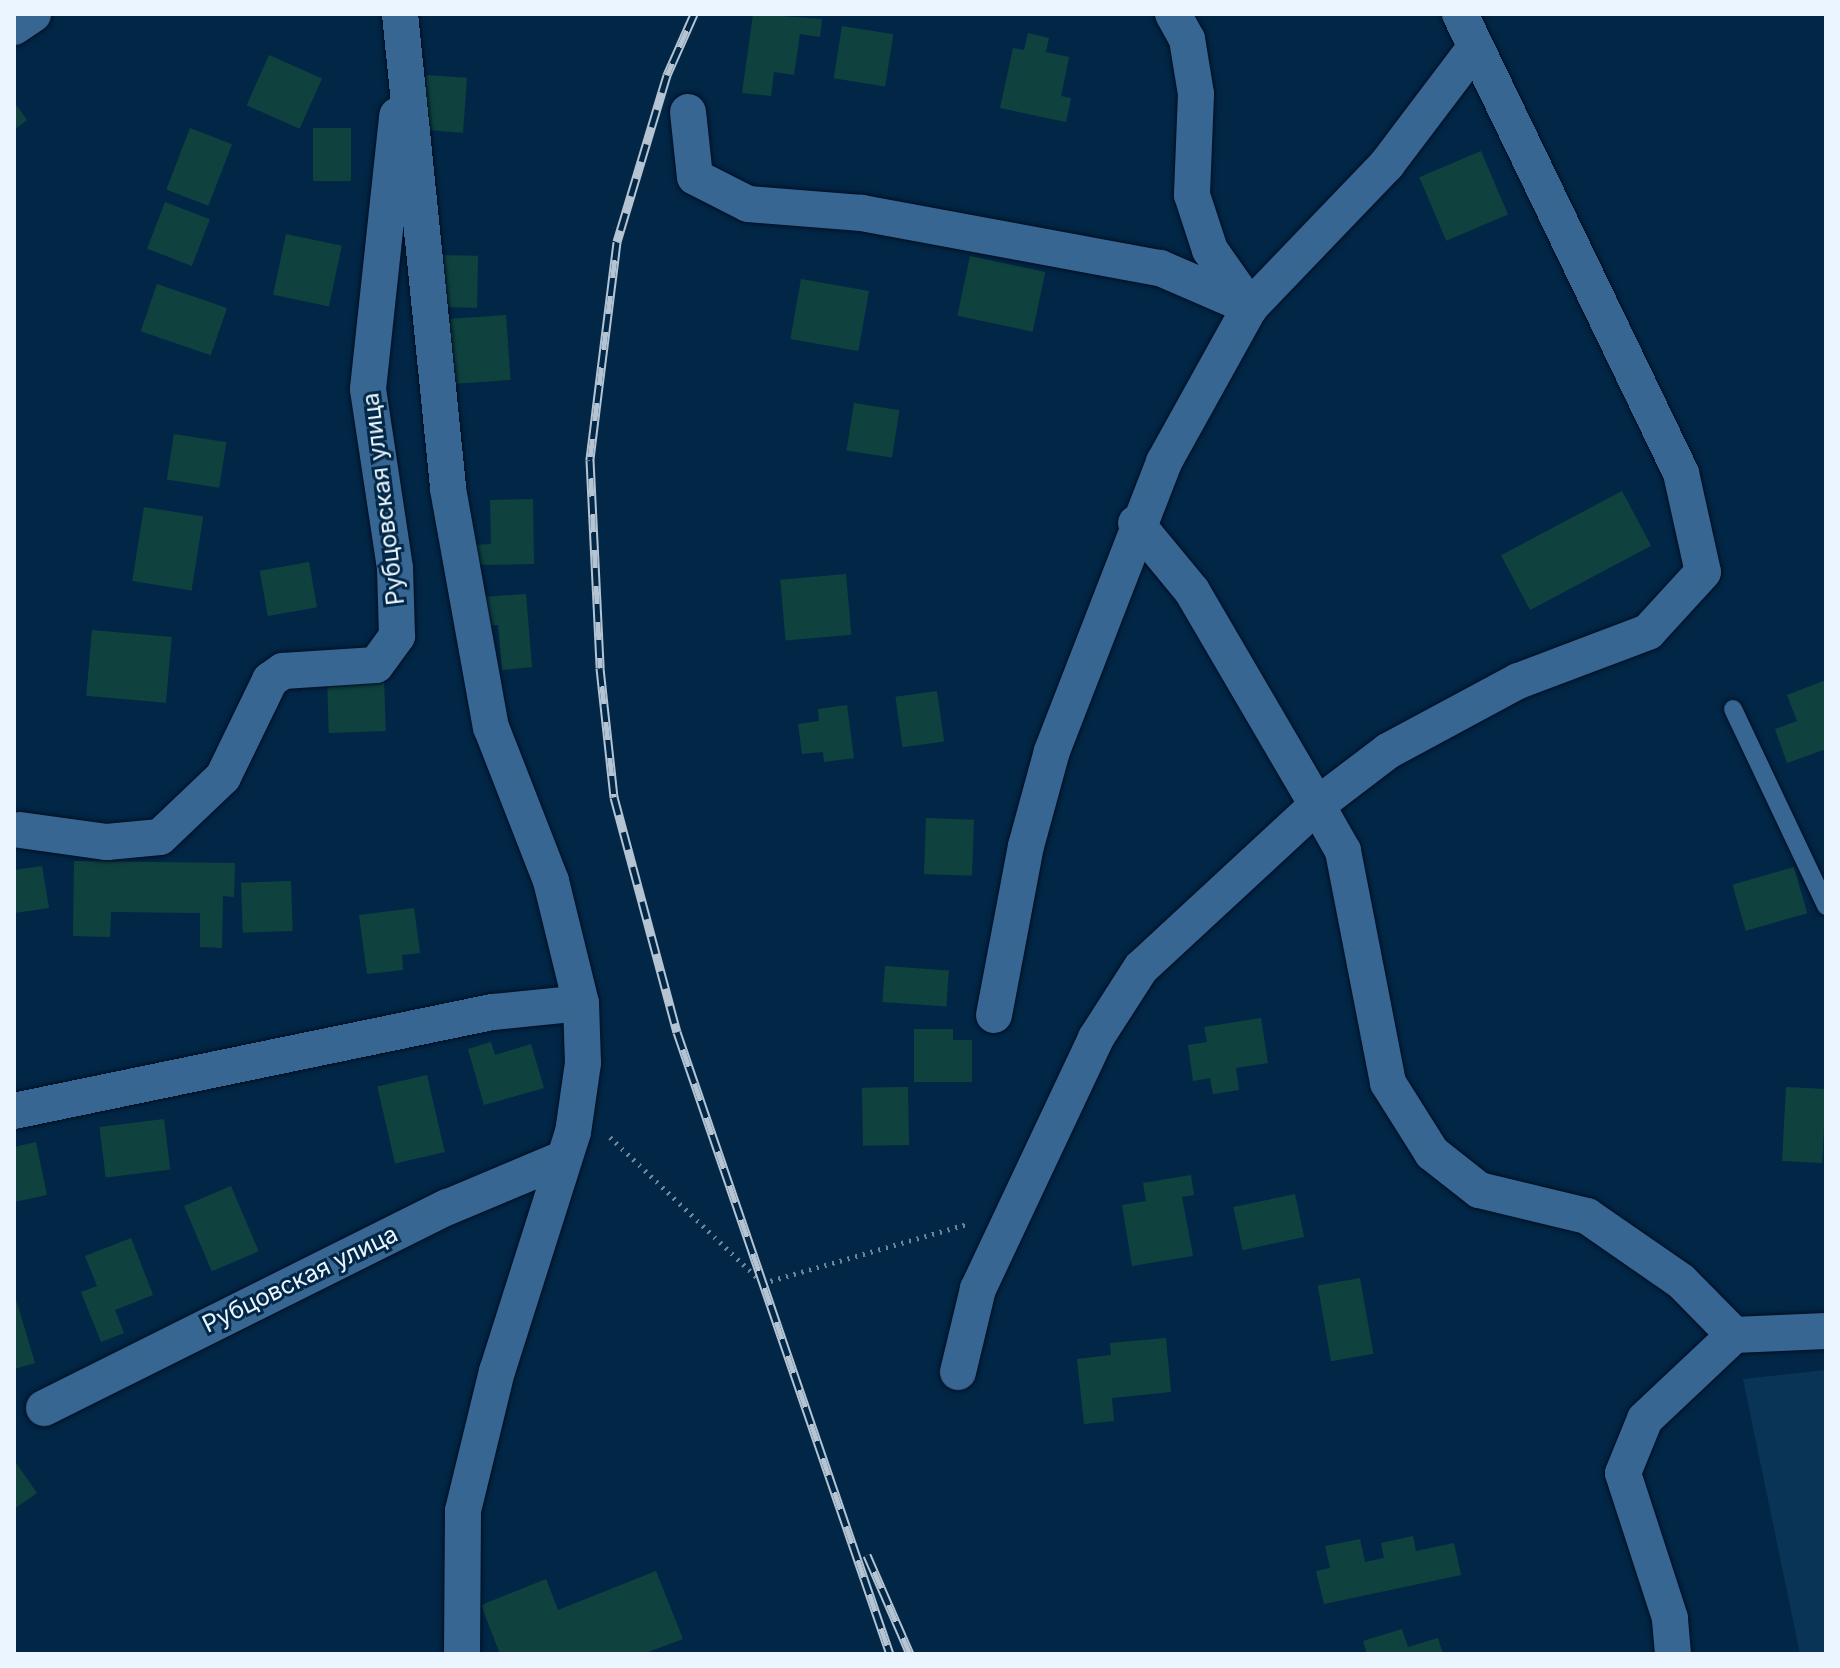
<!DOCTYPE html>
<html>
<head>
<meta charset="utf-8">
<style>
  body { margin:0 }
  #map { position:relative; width:1840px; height:1668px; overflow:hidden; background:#022746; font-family:Inter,sans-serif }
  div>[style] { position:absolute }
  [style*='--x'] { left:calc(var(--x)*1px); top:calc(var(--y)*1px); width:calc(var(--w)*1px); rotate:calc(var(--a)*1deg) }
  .built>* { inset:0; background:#0a3456 }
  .building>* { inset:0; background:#0f423f; transform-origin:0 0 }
  .path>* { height:5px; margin-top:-2.5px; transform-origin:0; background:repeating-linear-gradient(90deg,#6e869c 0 2px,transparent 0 8px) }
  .roads { filter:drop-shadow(0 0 2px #000f24) drop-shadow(0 0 2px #000f24) }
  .lane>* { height:18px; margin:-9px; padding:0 9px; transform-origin:9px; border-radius:9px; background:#386692 }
  .street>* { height:36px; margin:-18px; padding:0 18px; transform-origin:18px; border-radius:18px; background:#386692 }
  .rail>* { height:9px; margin-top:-4.5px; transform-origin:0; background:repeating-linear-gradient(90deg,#022746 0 18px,#b4c4d3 0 36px); box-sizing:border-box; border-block:2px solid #b4c4d3 }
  span { translate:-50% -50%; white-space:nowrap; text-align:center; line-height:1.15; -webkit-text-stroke:6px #022746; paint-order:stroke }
  .street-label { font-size:24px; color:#ebf5ff }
  .frame { position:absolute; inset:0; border:16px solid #ebf5ff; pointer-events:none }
</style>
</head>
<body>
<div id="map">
  <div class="built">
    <i style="clip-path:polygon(1826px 1370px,1826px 1654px,1800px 1654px,1743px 1379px)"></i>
  </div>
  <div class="building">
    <i style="clip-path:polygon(753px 14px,822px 19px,820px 37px,800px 34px,794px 75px,774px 72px,771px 96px,742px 93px)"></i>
    <i style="left:842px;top:26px;width:52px;height:53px;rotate:9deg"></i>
    <i style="clip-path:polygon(1028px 33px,1049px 38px,1046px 52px,1069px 57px,1061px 96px,1071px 98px,1066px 122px,1000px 108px,1013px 48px,1024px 50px)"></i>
    <i style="left:269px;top:55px;width:58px;height:55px;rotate:24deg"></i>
    <i style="left:426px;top:75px;width:41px;height:55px;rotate:4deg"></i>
    <i style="clip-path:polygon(14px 102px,27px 120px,14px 130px)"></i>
    <i style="left:190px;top:128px;width:45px;height:66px;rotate:21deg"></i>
    <i style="left:313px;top:128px;width:38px;height:53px"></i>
    <i style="left:1481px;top:151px;width:69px;height:67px;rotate:67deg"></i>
    <i style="left:165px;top:202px;width:48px;height:50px;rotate:21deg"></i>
    <i style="left:286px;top:234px;width:57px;height:62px;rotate:12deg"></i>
    <i style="left:435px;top:255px;width:43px;height:52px;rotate:1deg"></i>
    <i style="left:970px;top:256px;width:77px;height:61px;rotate:12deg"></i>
    <i style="left:801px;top:279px;width:69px;height:61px;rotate:10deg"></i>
    <i style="left:157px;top:284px;width:74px;height:50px;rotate:19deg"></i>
    <i style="left:506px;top:315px;width:65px;height:58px;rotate:86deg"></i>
    <i style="left:854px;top:403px;width:46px;height:48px;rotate:9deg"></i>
    <i style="left:174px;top:434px;width:53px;height:46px;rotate:9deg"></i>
    <i style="left:1622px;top:491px;width:62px;height:137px;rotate:62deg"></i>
    <i style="clip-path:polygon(533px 499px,534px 564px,472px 565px,472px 545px,491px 544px,490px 500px)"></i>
    <i style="left:144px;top:507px;width:60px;height:75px;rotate:9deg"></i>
    <i style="left:309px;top:562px;width:46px;height:50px;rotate:80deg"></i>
    <i style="left:846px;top:574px;width:61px;height:66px;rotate:85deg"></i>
    <i style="clip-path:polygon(526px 594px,532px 667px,502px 670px,498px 625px,485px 626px,482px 597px)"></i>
    <i style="left:92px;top:630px;width:80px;height:66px;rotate:5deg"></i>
    <i style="left:384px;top:679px;width:52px;height:57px;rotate:88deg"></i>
    <i style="clip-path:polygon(1826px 680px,1826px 749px,1787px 763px,1775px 729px,1797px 721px,1787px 695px)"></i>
    <i style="left:937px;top:691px;width:51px;height:42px;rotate:82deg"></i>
    <i style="clip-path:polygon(847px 705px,854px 758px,824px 762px,823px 752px,802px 754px,798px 724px,819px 721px,818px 709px)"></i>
    <i style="left:926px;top:818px;width:48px;height:56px;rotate:2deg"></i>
    <i style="clip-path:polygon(74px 861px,235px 863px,234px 897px,223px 896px,222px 948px,200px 947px,200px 913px,111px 912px,110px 937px,73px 936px)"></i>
    <i style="clip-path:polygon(42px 866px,49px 908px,14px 913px,14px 870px)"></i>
    <i style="left:1794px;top:867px;width:48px;height:64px;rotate:74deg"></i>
    <i style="left:291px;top:881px;width:50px;height:50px;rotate:88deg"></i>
    <i style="clip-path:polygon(414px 908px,420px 953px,402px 955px,403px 970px,367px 974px,359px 915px)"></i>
    <i style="left:885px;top:966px;width:64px;height:36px;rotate:4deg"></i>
    <i style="clip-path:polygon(1261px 1018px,1268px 1063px,1236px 1068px,1239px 1090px,1213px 1094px,1210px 1078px,1193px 1081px,1188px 1045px,1207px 1042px,1204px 1027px)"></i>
    <i style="clip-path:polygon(914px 1029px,953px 1029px,953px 1040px,972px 1040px,972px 1082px,914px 1082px)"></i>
    <i style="clip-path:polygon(491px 1042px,495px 1055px,531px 1044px,544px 1088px,484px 1105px,468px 1049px)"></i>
    <i style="left:427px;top:1075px;width:79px;height:51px;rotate:77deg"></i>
    <i style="left:908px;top:1087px;width:58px;height:46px;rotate:89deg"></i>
    <i style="left:1786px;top:1087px;width:40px;height:74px;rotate:3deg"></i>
    <i style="left:164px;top:1119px;width:51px;height:65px;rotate:83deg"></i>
    <i style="clip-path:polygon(36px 1142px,47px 1195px,14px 1202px,14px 1147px)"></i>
    <i style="clip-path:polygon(1191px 1175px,1194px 1195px,1182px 1197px,1193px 1256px,1132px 1266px,1122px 1205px,1146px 1201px,1143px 1183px)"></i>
    <i style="left:231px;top:1186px;width:71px;height:51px;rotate:67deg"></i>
    <i style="left:1295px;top:1194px;width:44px;height:63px;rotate:78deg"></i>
    <i style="clip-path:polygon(131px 1238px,153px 1295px,115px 1310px,124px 1333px,101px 1342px,81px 1292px,97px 1286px,85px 1256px)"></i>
    <i style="left:1360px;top:1278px;width:77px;height:43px;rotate:80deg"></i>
    <i style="clip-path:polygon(14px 1293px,35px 1363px,14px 1369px)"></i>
    <i style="clip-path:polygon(1166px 1338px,1171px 1392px,1112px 1398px,1114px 1421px,1084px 1424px,1077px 1359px,1111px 1355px,1110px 1343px)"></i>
    <i style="clip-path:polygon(14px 1460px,37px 1493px,14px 1509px)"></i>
    <i style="clip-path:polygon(1413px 1536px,1416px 1551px,1454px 1543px,1461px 1575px,1324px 1604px,1316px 1571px,1330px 1568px,1325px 1546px,1360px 1539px,1365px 1562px,1384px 1558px,1381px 1543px)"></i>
    <i style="clip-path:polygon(656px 1571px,683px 1639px,643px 1654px,500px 1654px,481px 1605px,546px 1579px,558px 1610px)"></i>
    <i style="clip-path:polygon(1402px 1629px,1408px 1647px,1438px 1638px,1443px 1654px,1367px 1654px,1363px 1641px)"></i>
  </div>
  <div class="path">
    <i style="--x:610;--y:1137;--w:211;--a:43.7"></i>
    <i style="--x:763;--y:1283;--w:213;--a:-16.1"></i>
  </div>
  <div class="roads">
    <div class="lane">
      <i style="--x:1733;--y:709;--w:218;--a:64.7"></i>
    </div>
    <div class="street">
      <i style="--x:400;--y:14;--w:477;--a:84.2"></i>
      <i style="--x:448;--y:489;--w:242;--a:79.8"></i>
      <i style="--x:491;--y:727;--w:165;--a:68.7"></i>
      <i style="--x:551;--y:881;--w:126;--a:76.2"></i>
      <i style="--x:581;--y:1003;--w:60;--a:88.1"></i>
      <i style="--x:583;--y:1063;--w:70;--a:98.2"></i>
      <i style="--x:573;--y:1132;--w:251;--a:107.6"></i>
      <i style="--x:497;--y:1371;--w:144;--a:103.7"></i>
      <i style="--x:463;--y:1511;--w:143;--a:90.4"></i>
      <i style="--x:1173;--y:14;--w:29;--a:61"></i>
      <i style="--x:1187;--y:39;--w:56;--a:80.7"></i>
      <i style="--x:1196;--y:94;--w:101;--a:92.3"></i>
      <i style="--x:1192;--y:195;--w:58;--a:71.9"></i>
      <i style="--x:1210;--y:250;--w:70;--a:54.9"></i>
      <i style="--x:1460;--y:14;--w:509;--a:64.29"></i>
      <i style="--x:1681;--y:473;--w:101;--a:77.5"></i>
      <i style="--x:1703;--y:572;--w:81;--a:132.5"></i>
      <i style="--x:1648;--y:632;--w:139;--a:159.3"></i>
      <i style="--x:1518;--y:681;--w:148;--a:151.7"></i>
      <i style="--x:1388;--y:751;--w:89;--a:142.7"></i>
      <i style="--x:1317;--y:805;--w:53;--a:60.5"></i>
      <i style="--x:1343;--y:851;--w:236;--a:79"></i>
      <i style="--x:1388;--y:1083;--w:83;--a:57.8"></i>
      <i style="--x:1432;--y:1153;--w:60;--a:38.2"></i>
      <i style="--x:1479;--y:1190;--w:111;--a:13.5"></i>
      <i style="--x:1587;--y:1216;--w:114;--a:34.7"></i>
      <i style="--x:1681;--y:1281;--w:76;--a:45.5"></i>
      <i style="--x:1734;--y:1335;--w:92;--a:-2.5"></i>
      <i style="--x:14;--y:27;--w:23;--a:-34"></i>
      <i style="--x:688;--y:112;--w:65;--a:83.9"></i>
      <i style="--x:695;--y:177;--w:59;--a:27"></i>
      <i style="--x:748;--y:204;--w:114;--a:4.5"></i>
      <i style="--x:862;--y:213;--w:303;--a:10.5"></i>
      <i style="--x:1160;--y:268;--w:98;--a:23.4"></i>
      <i style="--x:20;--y:830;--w:88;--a:7.9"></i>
      <i style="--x:107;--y:842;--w:53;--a:-5.4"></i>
      <i style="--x:160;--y:837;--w:87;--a:-43.6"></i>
      <i style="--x:223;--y:777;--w:108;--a:-64.1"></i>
      <i style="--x:270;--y:680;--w:16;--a:-35"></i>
      <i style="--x:283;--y:671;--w:93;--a:-3.7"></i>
      <i style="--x:376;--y:665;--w:36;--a:-54"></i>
      <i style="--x:397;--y:636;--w:68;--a:-91.7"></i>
      <i style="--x:395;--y:568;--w:181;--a:-98.6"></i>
      <i style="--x:368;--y:389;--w:275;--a:-83.9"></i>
      <i style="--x:994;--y:1015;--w:172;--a:-79.3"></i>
      <i style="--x:1026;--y:846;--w:98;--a:-74.7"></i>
      <i style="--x:1052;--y:751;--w:310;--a:-68.8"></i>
      <i style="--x:1164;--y:462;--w:177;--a:-61"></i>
      <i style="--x:1250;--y:307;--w:198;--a:-46.2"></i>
      <i style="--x:1387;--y:164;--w:144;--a:-52.9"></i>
      <i style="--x:14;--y:1111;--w:489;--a:-11.7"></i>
      <i style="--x:493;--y:1012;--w:88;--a:-5.8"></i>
      <i style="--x:958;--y:1372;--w:85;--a:-76.5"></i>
      <i style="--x:978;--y:1289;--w:277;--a:-64.8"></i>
      <i style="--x:1096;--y:1038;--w:83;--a:-57.3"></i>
      <i style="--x:1141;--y:968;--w:240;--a:-42.8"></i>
      <i style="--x:1317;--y:805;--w:248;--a:-120.3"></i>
      <i style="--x:1192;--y:591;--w:88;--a:-129.5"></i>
      <i style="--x:44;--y:1408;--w:451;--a:-26.5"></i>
      <i style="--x:448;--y:1207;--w:121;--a:-22.8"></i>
      <i style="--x:1673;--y:1654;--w:36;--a:-95"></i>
      <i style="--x:1670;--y:1618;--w:152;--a:-108"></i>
      <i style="--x:1623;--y:1473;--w:58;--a:-67.8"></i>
      <i style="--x:1645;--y:1419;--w:122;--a:-43.3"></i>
    </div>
  </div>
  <div class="rail">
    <i style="--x:694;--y:14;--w:67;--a:113.9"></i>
    <i style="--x:667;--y:75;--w:174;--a:106.7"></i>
    <i style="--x:617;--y:242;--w:220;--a:97.1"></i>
    <i style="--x:590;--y:460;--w:208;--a:87.2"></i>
    <i style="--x:600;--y:668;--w:130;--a:83.8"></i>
    <i style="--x:614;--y:797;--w:243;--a:75"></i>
    <i style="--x:677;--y:1032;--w:657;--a:71.1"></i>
    <i style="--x:867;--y:1555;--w:108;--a:66.5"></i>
  </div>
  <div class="street-label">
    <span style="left:383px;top:499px;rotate:-97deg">Рубцовская улица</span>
    <span style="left:300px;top:1279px;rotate:-26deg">Рубцовская улица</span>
  </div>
  <div class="frame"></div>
</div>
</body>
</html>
